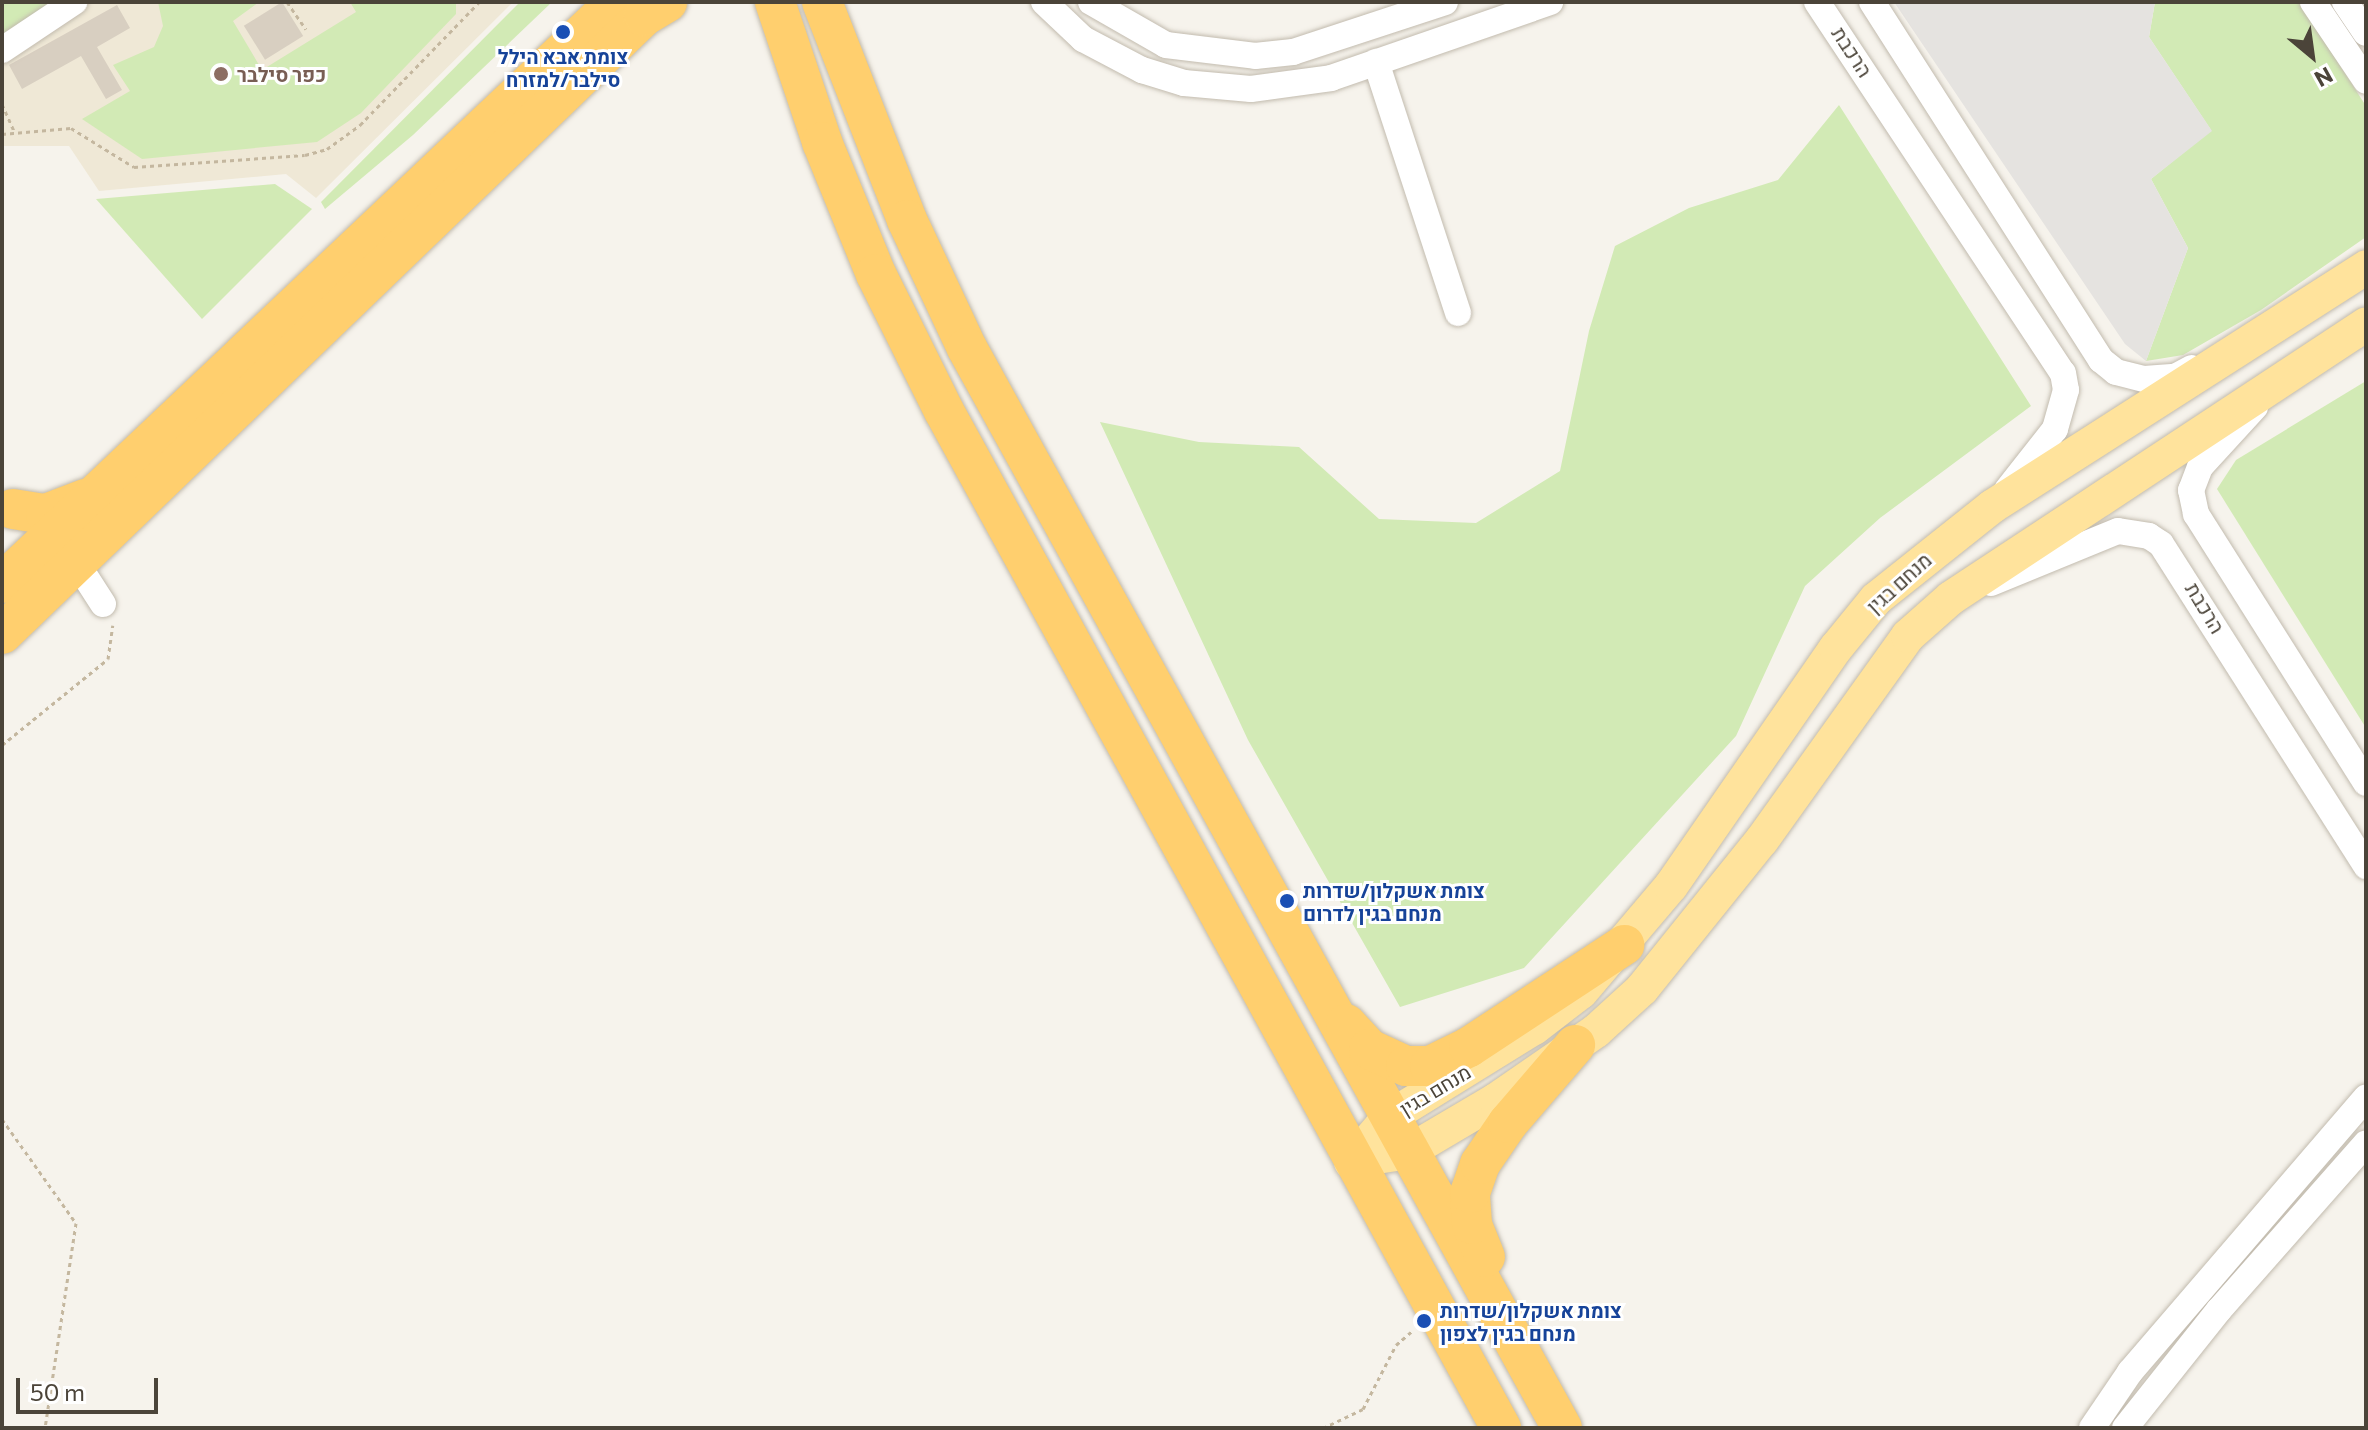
<!DOCTYPE html>
<html>
<head>
<meta charset="utf-8">
<style>
  body { margin:0 }
  #map { position:relative; width:2368px; height:1430px; overflow:hidden; background:#f6f3ec; font-family:Commissioner,Heebo,sans-serif }
  div>[style] { position:absolute }
  [style*='--x'] { left:calc(var(--x)*1px); top:calc(var(--y)*1px); width:calc(var(--w)*1px); rotate:calc(var(--a)*1deg) }
  .education>* { inset:0; background:#efe8d6 }
  .green>* { inset:0; background:#d2eab5 }
  .parking>* { inset:0; background:#e5e3e0 }
  .building>* { inset:0; background:#d8cfc1; transform-origin:0 0 }
  .path>* { height:3px; margin-top:-1.5px; transform-origin:0; background:repeating-linear-gradient(90deg,#c4b79f 0 4px,transparent 0 8px) }
  .roads { filter:drop-shadow(0 0 2px #c2bbae) drop-shadow(0 0 2px #c2bbae) }
  .minor>* { height:26px; margin:-13px; padding:0 13px; transform-origin:13px; border-radius:13px; background:#fff }
  .major>* { height:34px; margin:-17px; padding:0 17px; transform-origin:17px; border-radius:17px; background:#ffe39c }
  .highway>* { height:40px; margin:-20px; padding:0 20px; transform-origin:20px; border-radius:20px; background:#ffcf6e }
  .dots>* { width:22px; height:22px; translate:-50% -50%; box-sizing:border-box; border:4px solid #fff; border-radius:50% }
  span { translate:-50% -50%; white-space:nowrap; text-align:center; line-height:1.15; -webkit-text-stroke:6px #fff; paint-order:stroke }
  .street-label { font-size:20px; color:#4b4439 }
  .transit-label { font-size:20px; color:#164399; font-weight:700 }
  .left { translate:0 -50%; text-align:left }
  .education-label { font-size:20px; color:#785e54; font-weight:700 }
  .frame { position:absolute; inset:0; border:4px solid #4b4439; pointer-events:none }
  .north { position:absolute; left:2272px; top:16px; width:80px; height:80px; -webkit-text-stroke:6px #fff; paint-order:stroke; rotate:151deg; font-size:22px; font-weight:700; line-height:32px; text-align:center; color:#4b4439 }
  .north::after { content:''; display:block; margin:auto; width:28px; height:36px; background:#4b4439; clip-path:polygon(50% 0,100% 100%,50% 72%,0 100%) }
  .scale { position:absolute; left:16px; top:1378px; width:142px; height:36px; box-sizing:border-box; border:4px solid #4b4439; border-top:0; padding-left:10px; font-size:24px; line-height:28px; white-space:nowrap; color:#4b4439; -webkit-text-stroke:6px #fff; paint-order:stroke }
</style>
</head>
<body>
<div id="map">
  <div class="education">
    <i style="clip-path:polygon(2px 2px,513px 2px,316px 198px,286px 174px,99px 191px,69px 146px,2px 146px)"></i>
  </div>
  <div class="green">
    <i style="clip-path:polygon(2px 2px,56px 2px,2px 39px)"></i>
    <i style="clip-path:polygon(158px 2px,259px 2px,233px 21px,262px 70px,356px 12px,350px 2px,456px 2px,456px 14px,361px 113px,317px 142px,142px 159px,82px 119px,130px 91px,113px 65px,154px 47px,163px 26px)"></i>
    <i style="clip-path:polygon(520px 2px,552px 2px,413px 135px,325px 209px,321px 202px)"></i>
    <i style="clip-path:polygon(2155px 2px,2299px 2px,2366px 106px,2366px 237px,2261px 310px,2183px 355px,2146px 361px,2188px 248px,2151px 179px,2211px 130px,2149px 37px)"></i>
    <i style="clip-path:polygon(1839px 105px,2031px 406px,1880px 518px,1805px 586px,1736px 736px,1524px 968px,1400px 1007px,1248px 740px,1100px 422px,1199px 442px,1299px 447px,1379px 519px,1476px 523px,1560px 471px,1589px 331px,1615px 246px,1689px 208px,1778px 180px)"></i>
    <i style="clip-path:polygon(275px 184px,312px 209px,202px 319px,96px 199px)"></i>
    <i style="clip-path:polygon(2366px 381px,2366px 728px,2217px 489px,2236px 460px)"></i>
  </div>
  <div class="parking">
    <i style="clip-path:polygon(1894px 2px,2155px 2px,2149px 37px,2212px 131px,2151px 179px,2188px 248px,2146px 361px,2125px 344px)"></i>
  </div>
  <div class="building">
    <i style="left:282px;top:2px;width:40px;height:45px;rotate:58deg"></i>
    <i style="clip-path:polygon(117px 5px,130px 28px,97px 47px,122px 90px,106px 99px,81px 56px,22px 89px,9px 65px)"></i>
  </div>
  <div class="path">
    <i style="--x:287;--y:2;--w:33;--a:55"></i>
    <i style="--x:2;--y:104;--w:32;--a:66"></i>
    <i style="--x:2;--y:134;--w:69;--a:-5"></i>
    <i style="--x:71;--y:128;--w:74;--a:31.8"></i>
    <i style="--x:134;--y:167;--w:171;--a:-4"></i>
    <i style="--x:305;--y:155;--w:23;--a:-15"></i>
    <i style="--x:327;--y:149;--w:41;--a:-36"></i>
    <i style="--x:360;--y:125;--w:171;--a:-45.9"></i>
    <i style="--x:2;--y:745;--w:136;--a:-39.1"></i>
    <i style="--x:108;--y:659;--w:34;--a:-82"></i>
    <i style="--x:2;--y:1119;--w:128;--a:54.6"></i>
    <i style="--x:76;--y:1223;--w:207;--a:98.6"></i>
    <i style="--x:1323;--y:1428;--w:44;--a:-25.4"></i>
    <i style="--x:1363;--y:1409;--w:72;--a:-62.7"></i>
    <i style="--x:1396;--y:1345;--w:23;--a:-41"></i>
  </div>
  <div class="roads">
    <div class="minor">
      <i style="--x:1044;--y:2;--w:54;--a:43.5"></i>
      <i style="--x:1083;--y:39;--w:67;--a:27.7"></i>
      <i style="--x:1142;--y:70;--w:44;--a:17.2"></i>
      <i style="--x:1184;--y:83;--w:67;--a:5.1"></i>
      <i style="--x:1251;--y:89;--w:81;--a:-7.8"></i>
      <i style="--x:1331;--y:78;--w:232;--a:-19.1"></i>
      <i style="--x:1091;--y:2;--w:86;--a:29.8"></i>
      <i style="--x:1166;--y:45;--w:90;--a:7"></i>
      <i style="--x:1255;--y:56;--w:38;--a:-6"></i>
      <i style="--x:1293;--y:52;--w:160;--a:-18.2"></i>
      <i style="--x:1817;--y:2;--w:445;--a:56.5"></i>
      <i style="--x:2063;--y:373;--w:17;--a:80"></i>
      <i style="--x:2066;--y:390;--w:41;--a:105.8"></i>
      <i style="--x:2055;--y:429;--w:78;--a:128.2"></i>
      <i style="--x:1872;--y:2;--w:425;--a:57.4"></i>
      <i style="--x:2101;--y:360;--w:19;--a:39"></i>
      <i style="--x:2116;--y:372;--w:29;--a:14"></i>
      <i style="--x:2144;--y:379;--w:31;--a:-4"></i>
      <i style="--x:2175;--y:377;--w:19;--a:-28"></i>
      <i style="--x:2313;--y:2;--w:95;--a:56.1"></i>
      <i style="--x:2345;--y:2;--w:37;--a:56"></i>
      <i style="--x:2;--y:50;--w:87;--a:-33.7"></i>
      <i style="--x:1376;--y:62;--w:264;--a:71.9"></i>
      <i style="--x:2255;--y:407;--w:81;--a:132.5"></i>
      <i style="--x:2200;--y:467;--w:25;--a:111"></i>
      <i style="--x:2191;--y:490;--w:25;--a:78"></i>
      <i style="--x:2196;--y:514;--w:318;--a:57.7"></i>
      <i style="--x:76;--y:562;--w:50;--a:57.3"></i>
      <i style="--x:1991;--y:583;--w:137;--a:-22.3"></i>
      <i style="--x:2118;--y:531;--w:31;--a:9"></i>
      <i style="--x:2149;--y:536;--w:14;--a:34"></i>
      <i style="--x:2161;--y:544;--w:382;--a:57.5"></i>
      <i style="--x:2092;--y:1428;--w:68;--a:-55.8"></i>
      <i style="--x:2130;--y:1372;--w:362;--a:-49.3"></i>
      <i style="--x:2125;--y:1428;--w:151;--a:-51.5"></i>
      <i style="--x:2219;--y:1310;--w:222;--a:-48.6"></i>
    </div>
    <div class="major">
      <i style="--x:1383;--y:1156;--w:25;--a:-9"></i>
      <i style="--x:1408;--y:1152;--w:102;--a:-30.6"></i>
      <i style="--x:1496;--y:1100;--w:121;--a:-34.6"></i>
      <i style="--x:1596;--y:1031;--w:62;--a:-42.4"></i>
      <i style="--x:1642;--y:989;--w:191;--a:-51.2"></i>
      <i style="--x:1762;--y:840;--w:251;--a:-54.4"></i>
      <i style="--x:1908;--y:636;--w:57;--a:-41.5"></i>
      <i style="--x:1951;--y:598;--w:497;--a:-33.4"></i>
      <i style="--x:1351;--y:1162;--w:57;--a:-49.9"></i>
      <i style="--x:1388;--y:1118;--w:172;--a:-31.7"></i>
      <i style="--x:1534;--y:1028;--w:59;--a:-37.5"></i>
      <i style="--x:1581;--y:992;--w:139;--a:-49.7"></i>
      <i style="--x:1671;--y:886;--w:290;--a:-55.3"></i>
      <i style="--x:1836;--y:648;--w:63;--a:-50.8"></i>
      <i style="--x:1876;--y:599;--w:149;--a:-38.5"></i>
      <i style="--x:1993;--y:506;--w:443;--a:-32.6"></i>
    </div>
    <div class="highway">
      <i style="--x:775;--y:2;--w:148;--a:71.4"></i>
      <i style="--x:822;--y:142;--w:143;--a:67.8"></i>
      <i style="--x:876;--y:274;--w:153;--a:63.6"></i>
      <i style="--x:944;--y:411;--w:1160;--a:61.29"></i>
      <i style="--x:822;--y:2;--w:234;--a:68.7"></i>
      <i style="--x:907;--y:220;--w:141;--a:64.9"></i>
      <i style="--x:967;--y:348;--w:1233;--a:61.15"></i>
      <i style="--x:13;--y:509;--w:33;--a:9"></i>
      <i style="--x:46;--y:514;--w:42;--a:-21"></i>
      <i style="--x:2;--y:583;--w:845;--a:-43.42"></i>
      <i style="--x:2;--y:634;--w:891;--a:-43.91"></i>
      <i style="--x:644;--y:16;--w:27;--a:-31"></i>
      <i style="--x:1346;--y:1024;--w:34;--a:47"></i>
      <i style="--x:1369;--y:1049;--w:41;--a:24.7"></i>
      <i style="--x:1406;--y:1066;--w:24;--a:0"></i>
      <i style="--x:1430;--y:1066;--w:43;--a:-26"></i>
      <i style="--x:1469;--y:1047;--w:186;--a:-33.3"></i>
      <i style="--x:1485;--y:1257;--w:35;--a:-112"></i>
      <i style="--x:1472;--y:1224;--w:31;--a:-94"></i>
      <i style="--x:1470;--y:1193;--w:31;--a:-71"></i>
      <i style="--x:1480;--y:1164;--w:50;--a:-55.7"></i>
      <i style="--x:1508;--y:1123;--w:103;--a:-49.3"></i>
    </div>
  </div>
  <div class="dots">
    <i style="left:563px;top:32px;background:#1a4fb4"></i>
    <i style="left:221px;top:74px;background:#8d6e63"></i>
    <i style="left:1287px;top:901px;background:#1a4fb4"></i>
    <i style="left:1424px;top:1321px;background:#1a4fb4"></i>
  </div>
  <div class="street-label">
    <span style="left:1852px;top:52px;rotate:57deg">הרכבת</span>
    <span style="left:1899px;top:583px;rotate:-42deg">מנחם בגין</span>
    <span style="left:2205px;top:608px;rotate:59deg">הרכבת</span>
    <span style="left:1435px;top:1090px;rotate:-31deg">מנחם בגין</span>
  </div>
  <div class="transit-label">
    <span style="left:563px;top:68px">צומת אבא הילל<br>סילבר/למזרח</span>
    <span class="left" style="left:1303px;top:902px">צומת אשקלון/שדרות<br>מנחם בגין לדרום</span>
    <span class="left" style="left:1440px;top:1322px">צומת אשקלון/שדרות<br>מנחם בגין לצפון</span>
  </div>
  <div class="education-label">
    <span class="left" style="left:237px;top:74px">כפר סילבר</span>
  </div>
  <div class="frame"></div>
  <div class="north">N</div>
  <div class="scale">50 m</div>
</div>
</body>
</html>
